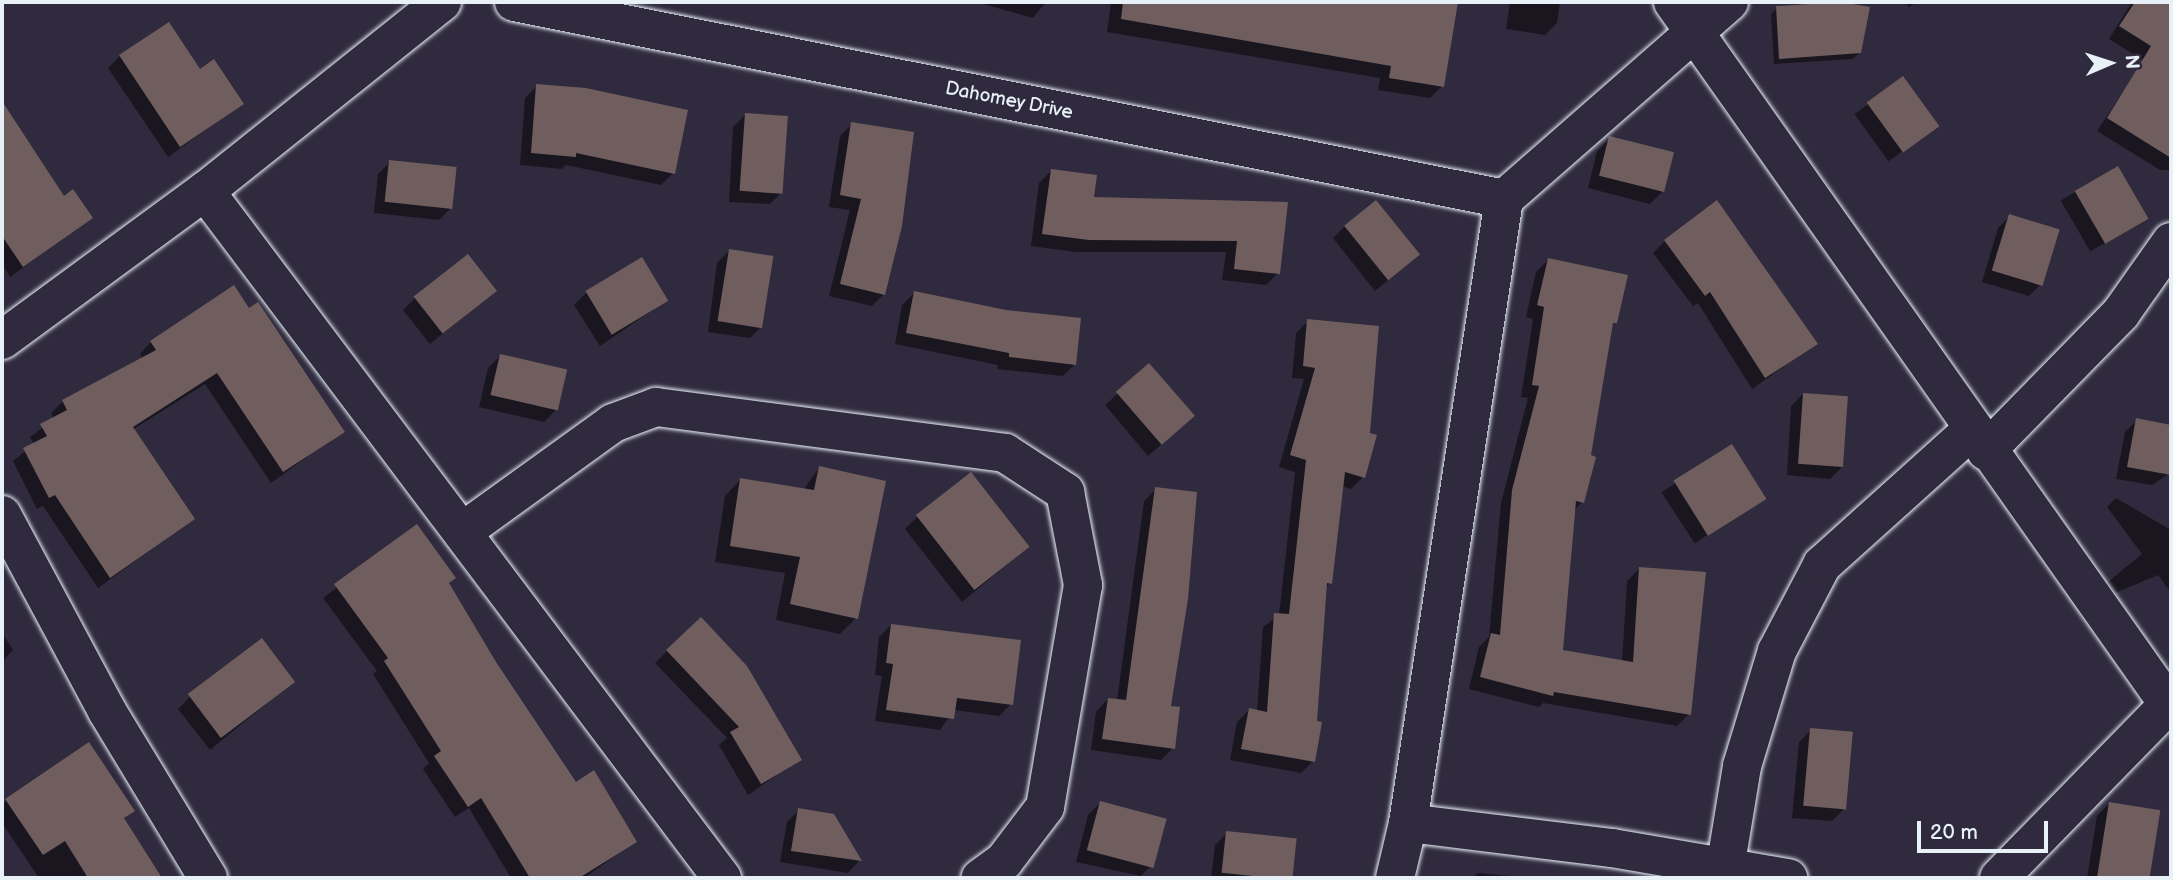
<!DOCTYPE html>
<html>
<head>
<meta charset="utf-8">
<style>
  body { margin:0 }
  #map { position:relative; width:2173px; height:880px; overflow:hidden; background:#2f2a3d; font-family:"Balsamiq Sans",sans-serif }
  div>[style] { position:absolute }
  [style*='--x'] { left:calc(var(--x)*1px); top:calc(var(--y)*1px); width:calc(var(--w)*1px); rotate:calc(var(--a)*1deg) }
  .shadow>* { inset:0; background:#0007; transform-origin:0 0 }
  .building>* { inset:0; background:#705e5e; transform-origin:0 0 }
  .roads { filter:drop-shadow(0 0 2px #e8f1f8) drop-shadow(0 0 2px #e8f1f8) }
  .street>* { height:38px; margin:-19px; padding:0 19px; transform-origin:19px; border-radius:19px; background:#2f2a3d }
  span { translate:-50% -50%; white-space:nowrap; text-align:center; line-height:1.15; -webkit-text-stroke:6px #2f2a3d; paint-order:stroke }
  .street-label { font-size:19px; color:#e8f1f8 }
  .frame { position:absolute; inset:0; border:4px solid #e8f1f8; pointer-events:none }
  .north { position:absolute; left:2075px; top:28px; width:70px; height:70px; -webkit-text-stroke:5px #2f2a3d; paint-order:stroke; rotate:87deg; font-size:19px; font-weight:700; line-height:28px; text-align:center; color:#e8f1f8 }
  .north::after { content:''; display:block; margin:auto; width:24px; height:32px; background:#e8f1f8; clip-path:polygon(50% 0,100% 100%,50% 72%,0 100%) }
  .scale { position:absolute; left:1917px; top:821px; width:131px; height:32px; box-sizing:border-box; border:4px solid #e8f1f8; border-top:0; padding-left:9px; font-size:21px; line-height:24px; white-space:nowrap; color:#e8f1f8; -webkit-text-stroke:5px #2f2a3d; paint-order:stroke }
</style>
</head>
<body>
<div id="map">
  <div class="shadow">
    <i style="clip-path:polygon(976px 2px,1046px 2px,1033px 18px)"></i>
    <i style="clip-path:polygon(1111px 2px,1456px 2px,1442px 86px,1430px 98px,1378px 90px,1380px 78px,1107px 32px)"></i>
    <i style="clip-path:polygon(1510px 2px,1560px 2px,1557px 23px,1545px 35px,1506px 29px)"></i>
    <i style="clip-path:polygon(1905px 2px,1917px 2px,1909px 7px)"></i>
    <i style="clip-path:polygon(2132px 2px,2171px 2px,2171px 63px,2162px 72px,2109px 39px)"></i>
    <i style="clip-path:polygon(1777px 8px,1859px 53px,1853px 59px,1774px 64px,1771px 14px)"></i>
    <i style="clip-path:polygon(120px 56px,200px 71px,242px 104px,168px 157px,108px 68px)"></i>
    <i style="clip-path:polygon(2138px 70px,2171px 91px,2171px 170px,2160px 170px,2097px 131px)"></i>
    <i style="left:1903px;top:79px;width:58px;height:60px;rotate:54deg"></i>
    <i style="clip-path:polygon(537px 86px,673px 173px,661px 185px,566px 165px,562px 169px,520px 165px,525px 98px)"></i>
    <i style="clip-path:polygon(4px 108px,63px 198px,91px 218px,10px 277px,2px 264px)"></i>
    <i style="clip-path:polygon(745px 115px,782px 192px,770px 204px,729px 202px,733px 127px)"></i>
    <i style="clip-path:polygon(852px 124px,884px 294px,872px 306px,829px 296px,850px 210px,829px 207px,840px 136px)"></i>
    <i style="clip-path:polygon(1609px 139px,1662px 192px,1650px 204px,1588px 188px,1597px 151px)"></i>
    <i style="clip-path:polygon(390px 162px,451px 208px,439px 220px,374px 213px,378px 174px)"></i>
    <i style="left:2117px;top:168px;width:59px;height:65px;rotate:60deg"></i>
    <i style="clip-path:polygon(1051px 171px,1092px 198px,1286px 204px,1278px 273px,1266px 285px,1222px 280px,1226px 252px,1076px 252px,1031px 246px,1039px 183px)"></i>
    <i style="clip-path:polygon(2010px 216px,2041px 284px,2029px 296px,1982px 282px,1998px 228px)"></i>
    <i style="clip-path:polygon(1345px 226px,1418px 255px,1375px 291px,1333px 238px)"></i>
    <i style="clip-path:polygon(1665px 241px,1815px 344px,1752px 389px,1698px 303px,1693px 306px,1653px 253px)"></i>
    <i style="clip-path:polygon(729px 251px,762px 326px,750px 338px,708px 332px,717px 263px)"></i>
    <i style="clip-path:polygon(1548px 260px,1615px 322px,1611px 327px,1582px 502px,1573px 512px,1561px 651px,1622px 662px,1627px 581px,1639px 569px,1689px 714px,1677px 726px,1543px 703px,1539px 707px,1469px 689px,1479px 647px,1489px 637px,1501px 503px,1528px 398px,1521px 397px,1533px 319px,1526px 317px,1536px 272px)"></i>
    <i style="clip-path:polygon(495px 291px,430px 344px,403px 310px,415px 298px)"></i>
    <i style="clip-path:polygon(586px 293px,666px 301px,600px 346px,574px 305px)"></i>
    <i style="clip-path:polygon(914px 293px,1006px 312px,1075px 364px,1063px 376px,997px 369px,998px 365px,895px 344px,902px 305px)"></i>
    <i style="clip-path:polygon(248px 311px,343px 431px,271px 483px,205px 384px,132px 430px,193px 519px,98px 588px,43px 506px,37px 509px,13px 461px,34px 444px,30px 437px,54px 419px,51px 413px,63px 401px,143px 359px,140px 354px,151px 342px)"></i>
    <i style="clip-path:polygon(1308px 321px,1363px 477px,1351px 489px,1342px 486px,1330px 583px,1325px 589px,1313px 761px,1301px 773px,1230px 760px,1237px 722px,1249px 710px,1257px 711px,1263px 627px,1279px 615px,1295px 472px,1279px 467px,1304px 379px,1292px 378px,1296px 333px)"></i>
    <i style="clip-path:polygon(500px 356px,556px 410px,544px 422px,479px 407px,488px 368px)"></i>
    <i style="clip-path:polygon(1149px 365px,1180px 428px,1148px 456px,1105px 405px)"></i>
    <i style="clip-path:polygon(1803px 394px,1842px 467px,1830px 479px,1787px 475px,1791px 406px)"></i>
    <i style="clip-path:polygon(2137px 420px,2171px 427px,2171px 472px,2152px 485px,2116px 479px,2125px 432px)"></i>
    <i style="left:1731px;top:447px;width:61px;height:83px;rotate:57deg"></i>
    <i style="clip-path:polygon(819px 468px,856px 618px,840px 634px,776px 620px,785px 573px,715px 562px,725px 496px,740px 480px,803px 490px)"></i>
    <i style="clip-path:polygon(1156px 489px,1173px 748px,1161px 760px,1091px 750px,1096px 712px,1108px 699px,1117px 701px,1144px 501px)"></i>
    <i style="clip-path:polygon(2116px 498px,2171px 530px,2171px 593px,2158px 575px,2103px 598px,2098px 590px,2142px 554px,2107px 507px)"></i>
    <i style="clip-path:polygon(917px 517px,1028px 547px,962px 602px,905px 529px)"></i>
    <i style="clip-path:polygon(416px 527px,494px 663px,575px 784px,635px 842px,584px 878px,511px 878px,469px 808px,455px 817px,423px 769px,429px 763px,373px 674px,377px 671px,323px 598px)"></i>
    <i style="clip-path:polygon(891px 625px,1011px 704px,999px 716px,954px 710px,940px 730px,875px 721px,882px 676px,875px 675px,879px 637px)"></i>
    <i style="clip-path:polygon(2px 633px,13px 650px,2px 662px)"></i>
    <i style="clip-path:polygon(667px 651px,800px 759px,748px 795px,719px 745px,727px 738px,655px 663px)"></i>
    <i style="clip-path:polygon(293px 682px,210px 750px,178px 709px,190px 697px)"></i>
    <i style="clip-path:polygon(1811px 730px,1844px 809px,1832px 821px,1792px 818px,1799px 742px)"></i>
    <i style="clip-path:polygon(6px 801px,132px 811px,123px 820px,160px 878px,39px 878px,2px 823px,2px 805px)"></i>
    <i style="clip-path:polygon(1100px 803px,1153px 864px,1141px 876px,1076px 862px,1088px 815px)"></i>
    <i style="clip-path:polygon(2109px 804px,2158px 812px,2148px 878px,2087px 878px,2097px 816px)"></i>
    <i style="clip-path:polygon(799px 810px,833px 815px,859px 861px,848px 873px,780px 862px,787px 822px)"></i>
    <i style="clip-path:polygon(1227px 833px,1295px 839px,1288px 878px,1211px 878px,1215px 845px)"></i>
    <i style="clip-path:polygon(1478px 873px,1520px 877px,1520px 878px,1473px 878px)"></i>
  </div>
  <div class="building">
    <i style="clip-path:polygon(1123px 2px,1458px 2px,1444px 87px,1389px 78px,1391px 66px,1121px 19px)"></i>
    <i style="clip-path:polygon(1842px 2px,1870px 7px,1861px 53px,1779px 59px,1776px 6px)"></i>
    <i style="clip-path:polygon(2135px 2px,2171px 2px,2171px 158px,2107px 118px,2151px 46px,2119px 26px)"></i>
    <i style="clip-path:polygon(169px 22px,200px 69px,214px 59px,244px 104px,180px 147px,119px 55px)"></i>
    <i style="left:1903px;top:76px;width:62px;height:45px;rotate:54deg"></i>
    <i style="clip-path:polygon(536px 84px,586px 88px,688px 110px,675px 174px,576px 153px,576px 157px,531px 153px)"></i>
    <i style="clip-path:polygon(2px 101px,64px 196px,73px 189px,93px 218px,23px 267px,2px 236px)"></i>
    <i style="left:745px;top:113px;width:43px;height:78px;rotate:4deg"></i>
    <i style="clip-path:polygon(851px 122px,914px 132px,902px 226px,885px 295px,840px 284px,861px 199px,840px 195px)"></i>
    <i style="left:1609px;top:136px;width:67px;height:41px;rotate:14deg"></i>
    <i style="left:389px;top:160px;width:68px;height:42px;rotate:6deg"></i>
    <i style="left:2118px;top:166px;width:61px;height:50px;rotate:60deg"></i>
    <i style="clip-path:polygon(1051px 169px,1097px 175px,1094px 197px,1288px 202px,1280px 274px,1234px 269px,1237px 241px,1089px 240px,1042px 234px)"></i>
    <i style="left:1376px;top:200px;width:70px;height:41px;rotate:51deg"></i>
    <i style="clip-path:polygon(1717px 200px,1818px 344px,1765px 378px,1710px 292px,1705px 296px,1664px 240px)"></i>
    <i style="left:2009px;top:214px;width:53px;height:59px;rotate:17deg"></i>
    <i style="left:729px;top:249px;width:45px;height:73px;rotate:9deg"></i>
    <i style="left:468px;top:254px;width:47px;height:69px;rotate:52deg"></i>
    <i style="left:642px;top:257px;width:51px;height:66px;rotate:59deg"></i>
    <i style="clip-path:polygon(1548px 258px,1628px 275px,1617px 323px,1613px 323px,1591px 455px,1596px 457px,1584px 503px,1576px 501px,1563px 650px,1633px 662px,1639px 567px,1706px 572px,1691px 715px,1554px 692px,1553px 696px,1480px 677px,1491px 633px,1500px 635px,1512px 490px,1539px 386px,1532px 385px,1544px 307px,1537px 305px)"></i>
    <i style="clip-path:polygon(234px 285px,249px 308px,258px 302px,345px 432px,283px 472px,217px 373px,133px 427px,195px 519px,110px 578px,55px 495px,49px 498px,23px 448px,47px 436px,40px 424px,67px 410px,62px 400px,156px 350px,150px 341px)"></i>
    <i style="clip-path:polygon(914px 291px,1006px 310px,1081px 318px,1076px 365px,1009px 357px,1009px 353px,906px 333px)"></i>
    <i style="clip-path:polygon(1307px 319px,1379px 326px,1370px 433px,1377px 435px,1365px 478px,1345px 472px,1332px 584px,1327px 583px,1317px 721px,1322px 722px,1315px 762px,1241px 749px,1249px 708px,1267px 712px,1274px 613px,1289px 614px,1306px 460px,1290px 455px,1315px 368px,1303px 366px)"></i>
    <i style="left:500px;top:354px;width:69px;height:42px;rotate:13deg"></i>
    <i style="left:1149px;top:363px;width:70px;height:44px;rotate:49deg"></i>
    <i style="left:1803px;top:393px;width:45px;height:71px;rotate:4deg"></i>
    <i style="clip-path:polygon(2136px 418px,2171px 425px,2171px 475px,2127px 467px)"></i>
    <i style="left:1732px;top:444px;width:65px;height:69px;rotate:58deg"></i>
    <i style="clip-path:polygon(819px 466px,886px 481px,858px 619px,790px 604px,800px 557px,730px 546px,740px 478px,814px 490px)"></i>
    <i style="left:971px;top:472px;width:95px;height:70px;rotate:52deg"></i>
    <i style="clip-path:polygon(1155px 487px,1197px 492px,1188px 599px,1171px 706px,1180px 707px,1175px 749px,1102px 739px,1108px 698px,1126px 700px)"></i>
    <i style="clip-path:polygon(417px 524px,456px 578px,449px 583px,496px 662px,576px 782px,594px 770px,637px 842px,579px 878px,530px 878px,481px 798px,468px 807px,434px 756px,441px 751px,384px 661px,388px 658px,334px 584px)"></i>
    <i style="clip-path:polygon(701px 617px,747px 666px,802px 760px,761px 784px,730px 732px,739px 727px,666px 650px)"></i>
    <i style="clip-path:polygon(891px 624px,1021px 640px,1013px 705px,957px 698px,954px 719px,886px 710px,893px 664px,886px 663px)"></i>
    <i style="left:262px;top:638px;width:55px;height:93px;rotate:53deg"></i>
    <i style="left:1810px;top:728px;width:43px;height:78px;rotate:5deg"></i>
    <i style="clip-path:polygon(89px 742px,135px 811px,124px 818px,162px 878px,88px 878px,65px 841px,43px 855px,5px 799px)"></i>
    <i style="left:1100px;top:801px;width:69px;height:51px;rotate:15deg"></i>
    <i style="left:2109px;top:802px;width:52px;height:77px;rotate:9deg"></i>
    <i style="clip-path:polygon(798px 808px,834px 814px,862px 861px,791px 851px)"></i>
    <i style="left:1226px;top:831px;width:71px;height:42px;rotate:6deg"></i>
  </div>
  <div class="roads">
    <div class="street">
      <i style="--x:442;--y:2;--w:303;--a:141.4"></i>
      <i style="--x:205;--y:191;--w:860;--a:53.04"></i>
      <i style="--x:514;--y:2;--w:1009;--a:11.25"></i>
      <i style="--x:1673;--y:2;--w:864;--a:54.8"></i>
      <i style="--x:2;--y:340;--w:252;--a:-36.3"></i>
      <i style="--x:1986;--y:451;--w:193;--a:-45.6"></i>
      <i style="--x:2121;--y:313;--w:87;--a:-54.8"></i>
      <i style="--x:2;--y:515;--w:222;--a:61.8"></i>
      <i style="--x:107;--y:711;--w:195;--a:58.8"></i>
      <i style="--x:462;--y:532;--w:186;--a:-35.8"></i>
      <i style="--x:613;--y:423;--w:46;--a:-20.4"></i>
      <i style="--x:656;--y:407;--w:352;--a:7.5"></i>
      <i style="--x:1005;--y:453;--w:72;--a:33"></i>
      <i style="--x:1065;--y:492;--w:95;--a:79"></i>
      <i style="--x:1083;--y:585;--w:225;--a:99.7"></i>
      <i style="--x:1045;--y:807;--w:68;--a:127.2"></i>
      <i style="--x:1004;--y:861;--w:29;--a:144"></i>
      <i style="--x:1408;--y:823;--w:206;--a:7"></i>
      <i style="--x:1612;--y:848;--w:179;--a:9.7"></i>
      <i style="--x:1725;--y:869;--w:104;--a:-80.6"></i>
      <i style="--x:1742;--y:766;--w:120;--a:-73.1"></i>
      <i style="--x:1777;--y:651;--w:97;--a:-62.4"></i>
      <i style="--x:1822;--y:565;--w:202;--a:-42"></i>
      <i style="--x:1395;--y:878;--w:57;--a:-76.7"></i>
      <i style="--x:1408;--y:823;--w:631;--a:-81.25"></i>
      <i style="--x:1504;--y:199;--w:299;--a:-41.2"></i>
      <i style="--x:1999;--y:878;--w:242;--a:-45.7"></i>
    </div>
  </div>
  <div class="street-label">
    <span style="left:1009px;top:101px;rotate:11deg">Dahomey Drive</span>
  </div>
  <div class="frame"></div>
  <div class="north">N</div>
  <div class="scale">20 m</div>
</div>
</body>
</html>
